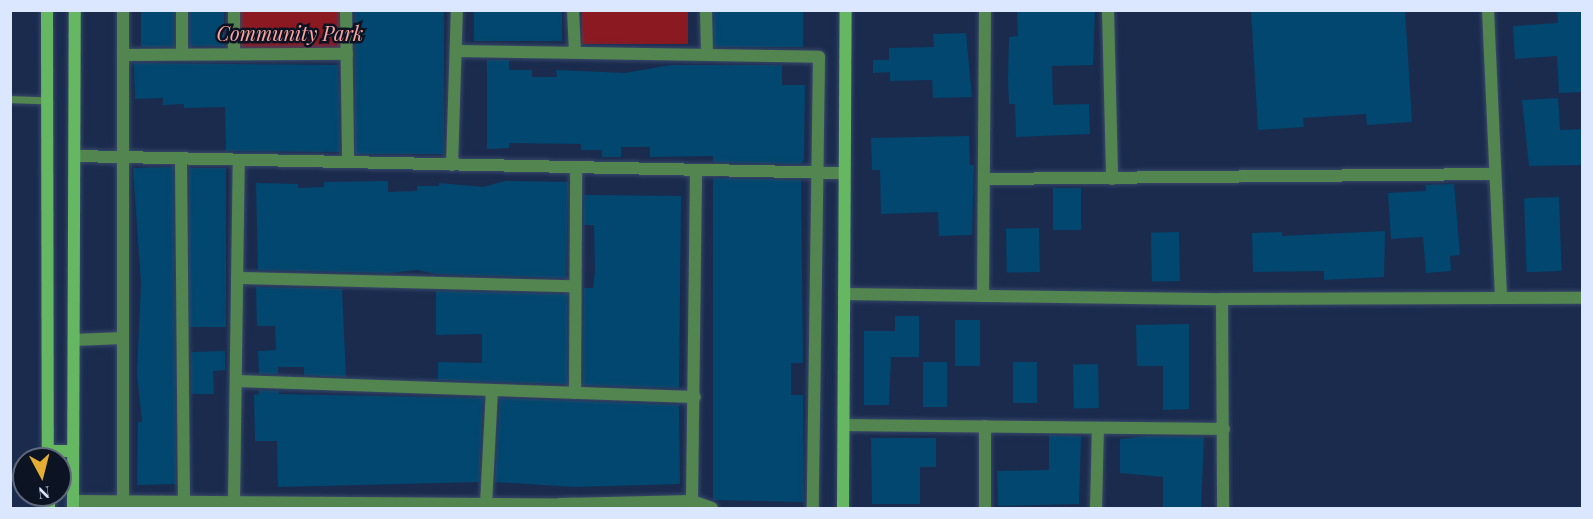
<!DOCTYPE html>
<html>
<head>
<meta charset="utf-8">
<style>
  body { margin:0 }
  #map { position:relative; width:1593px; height:519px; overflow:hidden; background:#1a2b4e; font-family:"Playfair Display",serif }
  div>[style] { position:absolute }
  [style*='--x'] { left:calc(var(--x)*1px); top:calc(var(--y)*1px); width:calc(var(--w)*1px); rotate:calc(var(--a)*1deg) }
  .green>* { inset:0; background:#8b1922; transform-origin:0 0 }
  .building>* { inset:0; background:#02476f; transform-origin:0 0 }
  .roads { filter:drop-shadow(0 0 2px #39496a) drop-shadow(0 0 2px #39496a) }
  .lane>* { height:7px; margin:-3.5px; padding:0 3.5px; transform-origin:3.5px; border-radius:3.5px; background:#538550 }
  .street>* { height:12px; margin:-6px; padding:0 6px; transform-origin:6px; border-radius:6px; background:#538550 }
  .secondary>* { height:12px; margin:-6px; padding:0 6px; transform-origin:6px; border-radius:6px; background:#65b761 }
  span { translate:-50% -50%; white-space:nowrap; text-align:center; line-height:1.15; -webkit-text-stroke:5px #0c1424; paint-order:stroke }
  .park-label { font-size:20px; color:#ffa39f; font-style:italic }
  .frame { position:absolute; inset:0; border:12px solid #dbe7fe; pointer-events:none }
  .north { position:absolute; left:12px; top:447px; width:60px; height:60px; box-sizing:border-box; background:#0c1424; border:2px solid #5f687b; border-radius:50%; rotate:173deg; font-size:16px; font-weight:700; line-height:24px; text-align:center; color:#dbe7fe }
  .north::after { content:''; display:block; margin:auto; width:21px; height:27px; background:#e4ae35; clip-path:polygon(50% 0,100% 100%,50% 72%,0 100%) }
</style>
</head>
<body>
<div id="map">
  <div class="green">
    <i style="left:234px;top:11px;width:112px;height:43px"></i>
    <i style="left:582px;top:11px;width:106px;height:33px"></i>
  </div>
  <div class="building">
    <i style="left:141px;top:10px;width:33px;height:37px"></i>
    <i style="left:190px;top:10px;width:34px;height:36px"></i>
    <i style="left:355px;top:10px;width:89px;height:144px"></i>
    <i style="left:474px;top:10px;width:88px;height:31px"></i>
    <i style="left:714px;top:10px;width:89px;height:37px"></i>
    <i style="clip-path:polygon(1017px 10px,1095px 10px,1093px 65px,1052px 66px,1053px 105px,1089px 104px,1090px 134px,1016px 137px,1015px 104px,1009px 104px,1008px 78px,1009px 37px,1018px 36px)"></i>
    <i style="clip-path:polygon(1251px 10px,1405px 10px,1412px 122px,1367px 125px,1366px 114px,1303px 118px,1304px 127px,1258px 130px)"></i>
    <i style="clip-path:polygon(1557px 10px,1582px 10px,1582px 92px,1559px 93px,1557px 56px,1515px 59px,1513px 26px,1558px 23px)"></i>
    <i style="clip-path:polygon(966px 33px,972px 97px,933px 98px,932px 80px,890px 81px,890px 72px,873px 73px,873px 60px,889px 60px,889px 48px,934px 47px,933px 34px)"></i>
    <i style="clip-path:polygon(487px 60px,509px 60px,509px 70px,532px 70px,532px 77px,557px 77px,556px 70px,625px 73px,671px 65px,782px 65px,782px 85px,805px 85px,804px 160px,801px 164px,713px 162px,713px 156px,650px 157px,650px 147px,621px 147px,621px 157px,602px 157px,602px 150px,581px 150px,581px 144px,509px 143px,509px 148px,487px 149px)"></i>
    <i style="clip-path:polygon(134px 63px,338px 65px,340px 152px,226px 151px,225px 107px,184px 108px,184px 104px,163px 105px,163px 98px,135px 99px)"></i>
    <i style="clip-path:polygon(1558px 98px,1560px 130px,1582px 129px,1582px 165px,1529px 166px,1522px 100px)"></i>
    <i style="clip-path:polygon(969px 136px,970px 165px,974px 165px,972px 235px,939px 236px,938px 212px,881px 214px,880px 170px,872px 170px,871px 138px)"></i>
    <i style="clip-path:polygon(173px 167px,176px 484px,137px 485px,138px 422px,142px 422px,137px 374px,141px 283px,133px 168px)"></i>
    <i style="left:189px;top:168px;width:37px;height:159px"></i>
    <i style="clip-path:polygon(713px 178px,801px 180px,803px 363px,791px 363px,791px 395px,803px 395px,804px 502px,713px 500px)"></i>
    <i style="clip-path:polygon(388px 181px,388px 192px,417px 191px,417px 186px,439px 186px,439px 183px,483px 187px,505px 181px,568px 182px,566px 278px,436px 274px,417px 270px,389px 273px,258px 270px,256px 183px,298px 184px,298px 188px,324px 187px,324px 182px)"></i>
    <i style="clip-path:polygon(1454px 184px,1460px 255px,1450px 256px,1451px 271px,1426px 273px,1423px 237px,1391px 239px,1388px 193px,1426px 191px,1425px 185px)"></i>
    <i style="left:1053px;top:188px;width:28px;height:42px"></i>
    <i style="clip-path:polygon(584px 195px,681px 196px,679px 388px,583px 385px,584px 288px,593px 288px,595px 271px,594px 225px,584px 225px)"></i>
    <i style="left:1559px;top:197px;width:74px;height:35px;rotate:88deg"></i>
    <i style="left:1039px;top:228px;width:44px;height:33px;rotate:89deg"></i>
    <i style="clip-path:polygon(1385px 231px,1384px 277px,1324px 280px,1324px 271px,1253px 272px,1252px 233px,1282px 232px,1282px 236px)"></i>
    <i style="left:1179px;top:232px;width:49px;height:28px;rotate:89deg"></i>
    <i style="clip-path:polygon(256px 287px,342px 289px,346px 377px,304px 375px,304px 367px,278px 367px,278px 374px,259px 374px,258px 351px,276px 350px,275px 326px,257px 326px)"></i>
    <i style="clip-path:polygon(436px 291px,567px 294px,567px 384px,438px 380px,438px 362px,482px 363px,482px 334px,436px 335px)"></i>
    <i style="clip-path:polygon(895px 316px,919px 316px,919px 357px,891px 357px,889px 405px,864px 405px,864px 331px,895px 331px)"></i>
    <i style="left:955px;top:320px;width:25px;height:46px"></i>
    <i style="clip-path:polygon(1189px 324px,1189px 409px,1163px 410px,1163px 366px,1137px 366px,1136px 325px)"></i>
    <i style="clip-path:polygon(225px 351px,225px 370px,213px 371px,214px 394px,191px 394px,191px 352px)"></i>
    <i style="left:947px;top:362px;width:45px;height:24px;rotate:90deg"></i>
    <i style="left:1013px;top:362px;width:24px;height:41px"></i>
    <i style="left:1098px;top:364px;width:44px;height:25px;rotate:89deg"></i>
    <i style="clip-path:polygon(259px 390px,279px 391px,279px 394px,483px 398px,479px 482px,278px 487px,277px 441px,255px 441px,254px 395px,259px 394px)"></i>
    <i style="clip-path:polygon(500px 398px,679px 405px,680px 484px,574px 487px,495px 482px)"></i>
    <i style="clip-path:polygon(1049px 435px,1081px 436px,1079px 504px,998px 506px,997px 471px,1049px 470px)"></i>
    <i style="clip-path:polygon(1147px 436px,1204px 437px,1201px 508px,1163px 508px,1163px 477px,1120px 473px,1120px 439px)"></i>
    <i style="clip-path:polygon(871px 438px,936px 438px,936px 467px,920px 467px,920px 504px,872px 504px)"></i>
  </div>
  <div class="roads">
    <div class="lane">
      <i style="--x:10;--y:99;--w:36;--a:2"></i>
    </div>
    <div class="street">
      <i style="--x:123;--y:10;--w:497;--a:90"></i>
      <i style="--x:182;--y:10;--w:44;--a:90"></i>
      <i style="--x:234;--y:10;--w:44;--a:90"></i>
      <i style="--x:346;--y:10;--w:152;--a:89.2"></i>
      <i style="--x:573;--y:10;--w:42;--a:87.3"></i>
      <i style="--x:706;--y:10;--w:43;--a:88.7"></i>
      <i style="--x:1108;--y:10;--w:169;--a:88.6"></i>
      <i style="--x:1488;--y:10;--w:288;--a:87.4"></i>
      <i style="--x:457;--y:51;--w:362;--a:0.9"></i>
      <i style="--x:819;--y:57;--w:451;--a:90.8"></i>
      <i style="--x:123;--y:55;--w:224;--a:-0.3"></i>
      <i style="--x:75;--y:156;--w:767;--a:1.27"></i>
      <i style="--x:181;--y:159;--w:342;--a:89.5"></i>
      <i style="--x:452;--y:165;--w:155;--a:-88.2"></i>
      <i style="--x:984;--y:179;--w:511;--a:-0.56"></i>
      <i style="--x:237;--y:278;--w:338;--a:1.4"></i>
      <i style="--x:844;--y:294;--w:378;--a:0.8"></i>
      <i style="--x:1222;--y:299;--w:360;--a:-0.2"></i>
      <i style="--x:983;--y:296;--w:286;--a:-89.6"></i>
      <i style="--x:1222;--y:299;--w:209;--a:89.7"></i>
      <i style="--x:74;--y:340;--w:49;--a:-2.3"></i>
      <i style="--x:236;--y:381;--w:459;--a:2"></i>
      <i style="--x:575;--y:393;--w:226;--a:-89.7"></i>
      <i style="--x:844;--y:425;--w:380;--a:0.6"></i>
      <i style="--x:985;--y:426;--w:82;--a:90"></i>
      <i style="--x:73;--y:501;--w:487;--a:0.4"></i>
      <i style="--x:560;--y:504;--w:132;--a:-1.3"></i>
      <i style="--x:692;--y:501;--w:21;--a:19"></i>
      <i style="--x:234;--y:501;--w:341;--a:-89.2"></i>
      <i style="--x:692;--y:501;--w:331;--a:-89.3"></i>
      <i style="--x:486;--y:504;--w:114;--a:-87"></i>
      <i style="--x:1096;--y:508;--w:80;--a:-88.6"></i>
    </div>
    <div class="secondary">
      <i style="--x:47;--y:10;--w:449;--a:89.9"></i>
      <i style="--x:48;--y:451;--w:25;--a:0"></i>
      <i style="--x:49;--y:495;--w:13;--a:90"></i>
      <i style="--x:73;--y:508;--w:498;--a:-89.8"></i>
      <i style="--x:843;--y:508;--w:498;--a:-89.7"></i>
    </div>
  </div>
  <div class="park-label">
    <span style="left:290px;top:32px">Community Park</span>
  </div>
  <div class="frame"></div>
  <div class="north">N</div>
</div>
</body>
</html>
